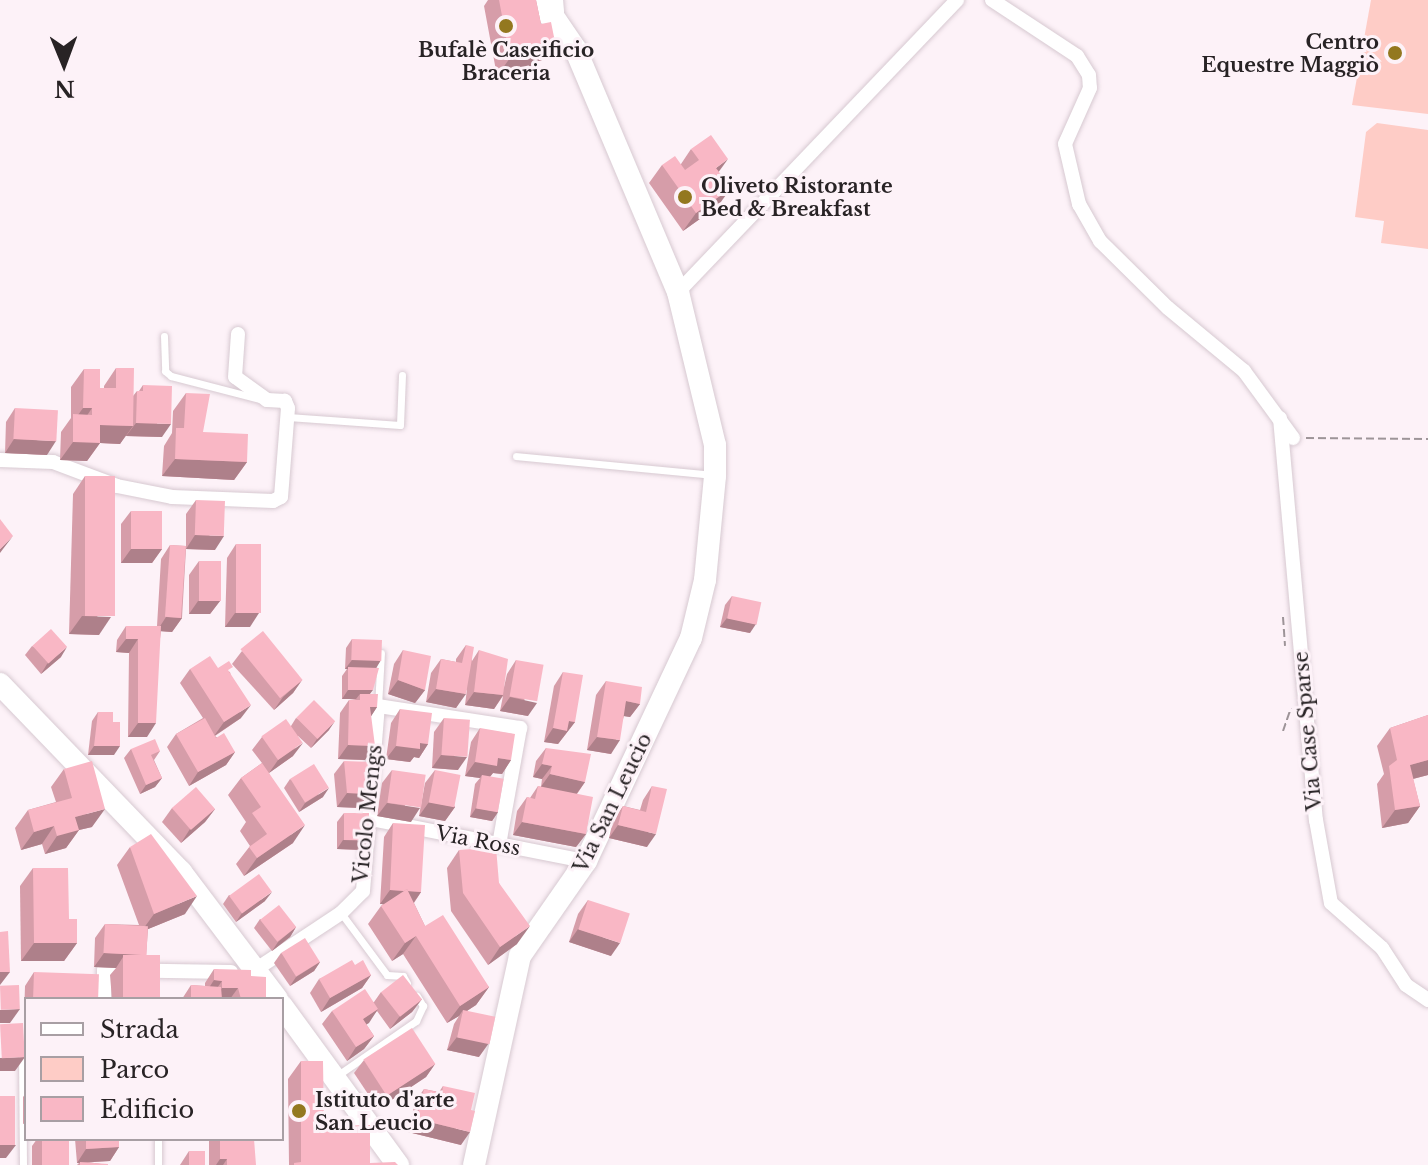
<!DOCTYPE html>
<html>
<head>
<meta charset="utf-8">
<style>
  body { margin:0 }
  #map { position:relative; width:1428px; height:1165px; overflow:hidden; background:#fdf2f8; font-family:"Libre Baskerville",serif }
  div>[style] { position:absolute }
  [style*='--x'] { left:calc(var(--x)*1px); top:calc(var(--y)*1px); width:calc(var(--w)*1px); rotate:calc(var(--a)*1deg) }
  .green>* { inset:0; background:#feccc6 }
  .path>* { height:2px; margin-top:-1px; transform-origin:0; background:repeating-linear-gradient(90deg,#9d9498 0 8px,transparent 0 12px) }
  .roads { filter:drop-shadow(0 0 2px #d7c9d1) drop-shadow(0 0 2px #d7c9d1) }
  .lane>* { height:7px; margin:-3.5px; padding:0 3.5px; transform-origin:3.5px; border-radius:3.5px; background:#fff }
  .street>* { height:14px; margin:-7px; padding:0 7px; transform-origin:7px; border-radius:7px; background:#fff }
  .secondary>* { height:22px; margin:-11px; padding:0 11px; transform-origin:11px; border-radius:11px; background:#fff }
  .highway>* { height:28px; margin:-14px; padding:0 14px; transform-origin:14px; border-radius:14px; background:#fff }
  .wall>* { inset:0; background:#d69da9; transform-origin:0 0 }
  .shaded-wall>* { inset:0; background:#ae808a }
  .building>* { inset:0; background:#f9b7c5; transform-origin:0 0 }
  .dots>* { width:22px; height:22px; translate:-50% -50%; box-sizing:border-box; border:4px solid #fdf2f8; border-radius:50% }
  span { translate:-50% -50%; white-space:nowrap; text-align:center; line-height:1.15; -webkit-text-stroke:6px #fdf2f8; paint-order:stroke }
  .poi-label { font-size:20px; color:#282325; font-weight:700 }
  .right { translate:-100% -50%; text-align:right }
  .left { translate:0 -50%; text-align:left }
  .street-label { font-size:20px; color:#282325 }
  .legend { position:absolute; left:24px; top:997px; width:260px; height:144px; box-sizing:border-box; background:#fdf2f8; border:2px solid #a89fa4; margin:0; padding:10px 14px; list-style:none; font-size:24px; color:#282325 }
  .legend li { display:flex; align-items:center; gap:16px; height:40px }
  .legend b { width:40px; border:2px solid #a89fa4 }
  .north { position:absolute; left:24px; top:24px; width:80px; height:80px; -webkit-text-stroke:6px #fdf2f8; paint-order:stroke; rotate:179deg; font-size:22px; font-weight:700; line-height:32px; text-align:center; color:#282325 }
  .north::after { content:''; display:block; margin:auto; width:28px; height:36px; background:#282325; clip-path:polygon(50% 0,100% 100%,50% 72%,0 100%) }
</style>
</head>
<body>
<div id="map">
  <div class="green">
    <i style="clip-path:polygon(1371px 0,1428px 0,1428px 114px,1352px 105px)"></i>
    <i style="clip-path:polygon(1377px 123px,1428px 130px,1428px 249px,1381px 243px,1384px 221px,1355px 217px,1366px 132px)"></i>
  </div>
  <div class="path">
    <i style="--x:1306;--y:438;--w:122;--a:0.5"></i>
    <i style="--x:1283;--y:617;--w:29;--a:86"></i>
    <i style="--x:1283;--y:731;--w:24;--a:-71"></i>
  </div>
  <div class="roads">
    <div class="lane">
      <i style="--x:164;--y:336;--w:35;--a:88"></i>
      <i style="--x:165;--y:371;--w:8;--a:40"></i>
      <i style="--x:171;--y:376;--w:92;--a:14.5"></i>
      <i style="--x:288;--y:417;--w:112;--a:4.1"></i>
      <i style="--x:400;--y:425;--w:50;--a:-87.7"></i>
      <i style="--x:516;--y:456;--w:198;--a:5.5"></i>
      <i style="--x:378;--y:706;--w:53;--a:-86.8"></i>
      <i style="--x:341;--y:913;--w:77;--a:53.4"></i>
      <i style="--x:387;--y:975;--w:16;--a:4"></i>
      <i style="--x:403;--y:976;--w:8;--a:60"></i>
      <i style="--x:22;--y:1051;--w:114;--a:89.5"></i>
      <i style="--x:338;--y:1075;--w:95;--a:-34.7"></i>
      <i style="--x:416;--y:1021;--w:17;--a:-65"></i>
      <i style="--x:423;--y:1006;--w:12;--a:-121"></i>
      <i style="--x:158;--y:1139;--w:26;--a:90"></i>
    </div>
    <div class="street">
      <i style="--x:992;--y:0;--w:102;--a:33.4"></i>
      <i style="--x:1077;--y:56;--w:22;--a:58"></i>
      <i style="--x:1089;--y:75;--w:13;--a:86"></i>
      <i style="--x:1090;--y:88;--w:61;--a:114.1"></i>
      <i style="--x:1065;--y:144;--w:62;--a:76.9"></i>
      <i style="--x:1079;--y:204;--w:43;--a:60.4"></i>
      <i style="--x:1100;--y:241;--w:95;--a:44.6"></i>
      <i style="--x:1168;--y:308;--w:99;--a:39.7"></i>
      <i style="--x:1244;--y:371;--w:83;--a:53.8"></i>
      <i style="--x:678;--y:292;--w:404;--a:-46.3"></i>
      <i style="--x:1280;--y:418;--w:404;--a:84.9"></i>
      <i style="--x:1316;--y:820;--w:84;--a:79.8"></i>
      <i style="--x:1331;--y:903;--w:68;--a:41.4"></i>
      <i style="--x:1382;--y:948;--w:44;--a:57"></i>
      <i style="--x:1406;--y:985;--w:27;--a:34"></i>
      <i style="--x:0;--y:460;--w:53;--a:2.2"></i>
      <i style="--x:53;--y:462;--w:68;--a:20.6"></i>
      <i style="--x:117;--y:486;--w:56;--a:11.3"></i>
      <i style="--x:172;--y:497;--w:101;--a:2.3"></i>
      <i style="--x:273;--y:501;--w:9;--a:-27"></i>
      <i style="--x:281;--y:497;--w:89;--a:-85.5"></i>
      <i style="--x:288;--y:408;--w:8;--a:-113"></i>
      <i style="--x:285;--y:401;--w:18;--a:-177"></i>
      <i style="--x:267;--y:400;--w:39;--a:-144"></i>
      <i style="--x:235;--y:377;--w:43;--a:-86"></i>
      <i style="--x:371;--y:819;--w:219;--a:11.1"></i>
      <i style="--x:252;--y:972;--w:107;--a:-33.5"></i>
      <i style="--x:341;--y:913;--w:31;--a:-45"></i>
      <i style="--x:363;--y:891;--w:186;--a:-85.4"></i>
      <i style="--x:378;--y:706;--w:144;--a:8.8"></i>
      <i style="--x:520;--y:728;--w:119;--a:100.2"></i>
      <i style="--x:104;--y:999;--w:29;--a:-90"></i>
      <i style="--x:104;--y:970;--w:127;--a:0.9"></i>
    </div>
    <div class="secondary">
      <i style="--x:0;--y:684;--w:261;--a:46.1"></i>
      <i style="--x:181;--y:872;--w:159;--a:52.9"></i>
      <i style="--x:282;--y:1006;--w:197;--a:53.9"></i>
      <i style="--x:474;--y:1165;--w:214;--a:-77.6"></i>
      <i style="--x:520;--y:956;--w:116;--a:-55.2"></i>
      <i style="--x:586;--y:861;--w:246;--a:-64.8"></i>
      <i style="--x:691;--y:638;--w:60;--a:-76.4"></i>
      <i style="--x:705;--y:580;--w:104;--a:-84.5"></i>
      <i style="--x:715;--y:476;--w:31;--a:-90"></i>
      <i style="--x:715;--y:445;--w:157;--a:-103.6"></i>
      <i style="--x:678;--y:292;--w:263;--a:-112.9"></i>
      <i style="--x:576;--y:50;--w:60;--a:-124.2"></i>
    </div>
    <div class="highway">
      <i style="--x:549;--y:0;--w:12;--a:85"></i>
    </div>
  </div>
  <div class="wall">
    <i style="clip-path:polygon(488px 0,536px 0,541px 24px,542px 60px,534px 62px,528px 71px,497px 76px,484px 6px)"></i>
    <i style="clip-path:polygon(691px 149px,719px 172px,718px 206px,683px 231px,649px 183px,662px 165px,681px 164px)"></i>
    <i style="clip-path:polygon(116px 368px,133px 396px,137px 391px,139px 391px,143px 385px,162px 437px,126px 436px,126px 434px,120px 444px,100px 443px,87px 461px,60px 460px,61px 432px,71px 418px,71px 387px,84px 369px,100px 388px,104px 388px,104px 386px)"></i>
    <i style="clip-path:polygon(186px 393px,203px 432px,247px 462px,234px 480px,162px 476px,164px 446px,172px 433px,173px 411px)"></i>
    <i style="clip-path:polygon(15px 408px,47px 455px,5px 453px,6px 422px)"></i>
    <i style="clip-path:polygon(85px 476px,99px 635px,69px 634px,73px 494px)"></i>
    <i style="clip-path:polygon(196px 500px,215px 550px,186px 549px,182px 618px,172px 632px,161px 631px,147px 737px,128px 737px,129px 653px,116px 652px,117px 640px,126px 626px,157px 626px,161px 559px,170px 545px,186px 546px,186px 514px)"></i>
    <i style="clip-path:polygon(131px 511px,162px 549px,152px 563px,121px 563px,121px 524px)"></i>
    <i style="clip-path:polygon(236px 544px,250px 627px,225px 627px,227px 558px)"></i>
    <i style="clip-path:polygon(199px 561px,220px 601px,210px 614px,189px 614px,189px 575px)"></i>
    <i style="clip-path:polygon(732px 596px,750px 633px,720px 627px,725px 605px)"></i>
    <i style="clip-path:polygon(352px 639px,381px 660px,376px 667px,370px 694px,377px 707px,371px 716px,365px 760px,338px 759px,340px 713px,349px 700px,356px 699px,342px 699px,342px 676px,347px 669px,345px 669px,346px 648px)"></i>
    <i style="clip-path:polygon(466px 645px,472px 661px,479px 650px,504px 687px,507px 674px,516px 660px,528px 716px,500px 711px,503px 696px,494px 709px,465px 705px,467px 689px,456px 708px,426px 702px,431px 673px,441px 659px,456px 662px,456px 659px)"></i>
    <i style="clip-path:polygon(32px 646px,61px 657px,41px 674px,25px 655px)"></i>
    <i style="clip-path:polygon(403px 650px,425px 690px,415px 703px,388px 694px,394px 664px)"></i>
    <i style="clip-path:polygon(242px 651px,302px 680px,293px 693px,274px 710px,232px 664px)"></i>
    <i style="clip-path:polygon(218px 668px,230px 672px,241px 718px,215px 736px,235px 752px,226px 765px,189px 786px,167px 747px,176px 734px,203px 718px,180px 683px,190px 669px)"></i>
    <i style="clip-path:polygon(563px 672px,575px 722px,558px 744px,544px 742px,554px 686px)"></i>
    <i style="clip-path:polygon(606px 681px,640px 704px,630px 717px,624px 716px,611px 754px,587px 750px,596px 695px)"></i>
    <i style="clip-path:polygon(400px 709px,428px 744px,419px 758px,414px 757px,410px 762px,386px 759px,391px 723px)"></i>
    <i style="clip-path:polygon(98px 712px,114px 755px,88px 755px,92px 721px)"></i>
    <i style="clip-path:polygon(1428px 715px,1428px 775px,1413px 779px,1420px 806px,1408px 823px,1382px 828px,1377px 784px,1384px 774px,1377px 746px,1390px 728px)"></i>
    <i style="clip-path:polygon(296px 718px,329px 730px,311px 748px,298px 736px,293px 756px,269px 773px,293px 843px,244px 876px,236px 864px,250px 846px,240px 831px,246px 822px,228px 795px,241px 778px,262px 763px,252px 750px,262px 737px,291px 726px)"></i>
    <i style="clip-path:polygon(444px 718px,458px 770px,432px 768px,434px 732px)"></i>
    <i style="clip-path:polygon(480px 728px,511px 760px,502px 774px,493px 773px,490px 777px,498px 812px,492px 821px,470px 817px,475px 784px,480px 778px,465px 776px,471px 742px)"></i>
    <i style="clip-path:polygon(546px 748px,585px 782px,577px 794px,586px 834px,576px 847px,513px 835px,517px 811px,527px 797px,530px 798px,538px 786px,541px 787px,542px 779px,533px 777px,536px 761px)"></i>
    <i style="clip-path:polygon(131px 749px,160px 751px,154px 760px,162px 778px,155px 787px,140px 794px,124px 758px)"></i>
    <i style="clip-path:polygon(344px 761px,370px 794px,360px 808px,337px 807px,334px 774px)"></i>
    <i style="clip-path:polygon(64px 769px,92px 827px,79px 830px,66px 848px,45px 854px,42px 844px,21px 850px,15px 828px,28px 810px,56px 802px,51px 787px)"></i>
    <i style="clip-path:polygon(392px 770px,411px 822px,377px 816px,382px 783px)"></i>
    <i style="clip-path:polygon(435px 770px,455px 807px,445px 821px,419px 816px,425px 783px)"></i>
    <i style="clip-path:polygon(290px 779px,323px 797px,299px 812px,284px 788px)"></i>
    <i style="clip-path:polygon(652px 786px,647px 847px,609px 838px,613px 820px,623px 806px,640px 810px,643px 800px)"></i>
    <i style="clip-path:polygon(172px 808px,215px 809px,205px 822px,181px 843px,162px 822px)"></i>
    <i style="clip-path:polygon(344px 813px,362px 850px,337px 849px,337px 822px)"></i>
    <i style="clip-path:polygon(393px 823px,421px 892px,414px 903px,425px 926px,489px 987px,476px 1005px,467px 1011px,479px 1057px,447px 1050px,454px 1024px,459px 1016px,447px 1023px,403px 954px,392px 961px,368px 924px,381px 906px,383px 904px,380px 904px,384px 837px)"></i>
    <i style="clip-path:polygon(130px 847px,185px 914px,148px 929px,146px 956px,160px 999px,112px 999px,110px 975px,116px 968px,94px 967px,95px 938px,105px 924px,139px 925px,117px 865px)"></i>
    <i style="clip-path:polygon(459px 850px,499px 883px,517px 944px,488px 965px,451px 911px,447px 868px)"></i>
    <i style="clip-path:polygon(33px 868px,69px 919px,77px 943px,64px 961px,21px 961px,20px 886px)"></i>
    <i style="clip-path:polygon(229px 895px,265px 901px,236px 922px,223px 904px)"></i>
    <i style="clip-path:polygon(588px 900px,611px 956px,569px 942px,578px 914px)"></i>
    <i style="clip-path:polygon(260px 919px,296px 927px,290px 937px,272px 951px,254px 928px)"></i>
    <i style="clip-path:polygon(281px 953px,320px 962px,314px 971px,290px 986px,274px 963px)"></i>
    <i style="clip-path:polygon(355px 965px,371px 975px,362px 988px,321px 1012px,310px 993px,319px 979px)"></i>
    <i style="clip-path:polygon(214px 969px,251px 976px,266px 999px,182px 999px,191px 985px,205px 986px,205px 983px)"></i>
    <i style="clip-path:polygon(34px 972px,99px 999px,26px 999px,26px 1017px,24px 1017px,25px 986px)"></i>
    <i style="clip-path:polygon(381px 992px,422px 999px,412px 1012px,390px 1029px,377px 1011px,366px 1024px,374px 1036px,364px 1049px,347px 1061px,322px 1024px,332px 1011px,374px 1002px)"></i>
    <i style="clip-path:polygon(364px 1060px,435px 1064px,426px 1077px,378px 1109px,354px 1073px)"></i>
    <i style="clip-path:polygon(301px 1061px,324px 1126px,370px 1163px,398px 1165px,289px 1165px,288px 1079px)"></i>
    <i style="clip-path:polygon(26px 1070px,26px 1085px,24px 1085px,24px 1073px)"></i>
    <i style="clip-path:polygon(443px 1086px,461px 1145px,408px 1132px,415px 1102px,424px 1089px,439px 1092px)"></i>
    <i style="clip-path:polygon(26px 1093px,26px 1123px,23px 1124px,23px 1097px)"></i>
    <i style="clip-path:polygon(37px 1139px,69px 1139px,68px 1165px,32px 1165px,32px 1146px)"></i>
    <i style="clip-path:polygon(75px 1139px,119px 1139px,119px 1147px,110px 1161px,88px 1162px,108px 1165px,77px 1165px,79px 1163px,77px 1163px)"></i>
    <i style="left:209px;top:1139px;width:45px;height:26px"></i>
    <i style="clip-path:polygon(189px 1151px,205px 1165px,180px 1165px)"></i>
  </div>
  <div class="shaded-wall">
    <i style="clip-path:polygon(555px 42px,542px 60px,534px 62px,528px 71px,497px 76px,510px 58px,539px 45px)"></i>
    <i style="clip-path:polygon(728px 159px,715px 177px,716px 168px)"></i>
    <i style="clip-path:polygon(731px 188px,718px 206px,683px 231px,696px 213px)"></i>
    <i style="clip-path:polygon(83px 408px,92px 408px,80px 426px,73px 422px)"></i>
    <i style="clip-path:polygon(136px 423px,171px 424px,162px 437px,126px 436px)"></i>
    <i style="clip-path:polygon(100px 425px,133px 426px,120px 444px,100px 443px,87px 461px,60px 460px,73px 442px)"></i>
    <i style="clip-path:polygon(14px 439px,56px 441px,47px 455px,5px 453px)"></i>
    <i style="clip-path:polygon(175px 459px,247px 462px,234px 480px,162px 476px)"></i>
    <i style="clip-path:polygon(195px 535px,224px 536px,215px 550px,186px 549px)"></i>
    <i style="clip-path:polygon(13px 536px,3px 549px,0 553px,0 549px)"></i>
    <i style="clip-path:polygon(131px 549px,162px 549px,152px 563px,121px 563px)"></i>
    <i style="clip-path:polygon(198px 601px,220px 601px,210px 614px,189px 614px)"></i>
    <i style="clip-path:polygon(235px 613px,259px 613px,250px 627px,225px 627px)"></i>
    <i style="clip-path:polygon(82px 616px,111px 617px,99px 635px,69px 634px)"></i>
    <i style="clip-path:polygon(166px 617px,182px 618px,172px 632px,157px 631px)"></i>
    <i style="clip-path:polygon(727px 618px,756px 624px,750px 633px,720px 627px)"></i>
    <i style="clip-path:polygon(126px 639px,138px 639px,129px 653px,116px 652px)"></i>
    <i style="clip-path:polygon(67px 647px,61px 657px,41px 674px,47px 664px)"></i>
    <i style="clip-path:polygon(352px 660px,381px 660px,375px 670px,345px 669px)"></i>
    <i style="clip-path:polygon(302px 680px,293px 693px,274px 710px,283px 697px)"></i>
    <i style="clip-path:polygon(398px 680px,425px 690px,415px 703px,388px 694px)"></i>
    <i style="clip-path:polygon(436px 689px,466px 694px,456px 708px,426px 702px)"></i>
    <i style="clip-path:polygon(348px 690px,373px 690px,366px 699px,360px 694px,356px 699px,342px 699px)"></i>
    <i style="clip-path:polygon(474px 692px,503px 695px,494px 709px,465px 705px)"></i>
    <i style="clip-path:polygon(510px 697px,537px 703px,528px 716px,500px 711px)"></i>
    <i style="clip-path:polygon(626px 701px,640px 704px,630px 717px,617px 715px)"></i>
    <i style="clip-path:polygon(251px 705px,241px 718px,214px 736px,224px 722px)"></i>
    <i style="clip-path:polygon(370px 707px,377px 707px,368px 721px)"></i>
    <i style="clip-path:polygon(335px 721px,329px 730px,311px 748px,317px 739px)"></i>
    <i style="clip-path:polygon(569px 721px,575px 722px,558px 744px,544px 742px,553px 728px)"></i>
    <i style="clip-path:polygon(138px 723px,156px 723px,147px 737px,128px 737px)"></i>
    <i style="clip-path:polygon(597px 737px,620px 740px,611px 754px,587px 750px)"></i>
    <i style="clip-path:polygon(303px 743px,293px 756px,269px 773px,278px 760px)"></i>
    <i style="clip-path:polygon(420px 743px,428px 744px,419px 758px,414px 757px,410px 762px,386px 759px,396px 746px)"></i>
    <i style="clip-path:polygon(348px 745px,375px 746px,365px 760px,338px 759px)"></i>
    <i style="clip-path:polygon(94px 746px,120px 746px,114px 755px,88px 755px)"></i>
    <i style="clip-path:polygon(235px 752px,226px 765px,189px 786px,198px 772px)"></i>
    <i style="clip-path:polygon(441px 755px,467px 757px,458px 770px,432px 768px)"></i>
    <i style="clip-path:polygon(498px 758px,511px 760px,502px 774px,493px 773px,488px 779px,482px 775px,480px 778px,465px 776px,475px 762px)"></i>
    <i style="clip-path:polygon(1428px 760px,1428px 775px,1397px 783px,1410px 765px)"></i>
    <i style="clip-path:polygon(542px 764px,552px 766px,542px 779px,533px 777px)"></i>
    <i style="clip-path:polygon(550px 774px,585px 782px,575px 796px,540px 788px)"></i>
    <i style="clip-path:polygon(162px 778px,155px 787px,140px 794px,146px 785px)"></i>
    <i style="clip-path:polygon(329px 788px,323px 797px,299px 812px,305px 803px)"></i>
    <i style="clip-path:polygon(347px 793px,370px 794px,360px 808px,337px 807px)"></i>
    <i style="clip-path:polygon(429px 802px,455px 807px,445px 821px,419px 816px)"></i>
    <i style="clip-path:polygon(387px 803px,420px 808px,411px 822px,377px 816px)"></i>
    <i style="clip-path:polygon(1420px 806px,1408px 823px,1382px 828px,1395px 810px)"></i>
    <i style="clip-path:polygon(476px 808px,498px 812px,492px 821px,470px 817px)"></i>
    <i style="clip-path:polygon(105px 809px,92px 827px,79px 830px,66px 848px,45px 854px,57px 836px,75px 817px)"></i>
    <i style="clip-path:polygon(215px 809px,205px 822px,181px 843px,190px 829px)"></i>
    <i style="clip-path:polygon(522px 822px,586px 834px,576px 847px,513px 835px)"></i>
    <i style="clip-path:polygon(305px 825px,293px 843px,244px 876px,257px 858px)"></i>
    <i style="clip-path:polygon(618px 825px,656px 834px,647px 847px,609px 838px)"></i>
    <i style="clip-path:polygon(54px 826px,42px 844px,21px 850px,34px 832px)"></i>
    <i style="clip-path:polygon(343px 840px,368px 841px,362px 850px,337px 849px)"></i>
    <i style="clip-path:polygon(390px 890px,421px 892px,412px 905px,380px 904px)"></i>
    <i style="clip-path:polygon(272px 892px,265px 901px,236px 922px,242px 913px)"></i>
    <i style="clip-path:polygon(197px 896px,185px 914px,141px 932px,154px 914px)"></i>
    <i style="clip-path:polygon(530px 926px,517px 944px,488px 965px,500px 947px)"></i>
    <i style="clip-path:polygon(296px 927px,290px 937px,272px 951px,278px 942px)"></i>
    <i style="clip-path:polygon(578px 929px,620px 943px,611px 956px,569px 942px)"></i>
    <i style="clip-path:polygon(416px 936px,403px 954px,392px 961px,405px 943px)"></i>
    <i style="clip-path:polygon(34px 943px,77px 943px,64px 961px,21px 961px)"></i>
    <i style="clip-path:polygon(104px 953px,147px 955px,138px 968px,123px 957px,116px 968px,94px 967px)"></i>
    <i style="clip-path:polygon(320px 962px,314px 971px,290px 986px,296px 977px)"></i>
    <i style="clip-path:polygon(0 972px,10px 972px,0 985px)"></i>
    <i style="clip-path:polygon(371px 975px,362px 988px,321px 1012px,330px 998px)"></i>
    <i style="clip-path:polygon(214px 980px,222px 981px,213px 994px,205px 994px)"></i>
    <i style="clip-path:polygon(489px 987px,476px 1005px,462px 1014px,463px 1010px,459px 1016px,447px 1023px,460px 1006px)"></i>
    <i style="clip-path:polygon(222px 988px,238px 988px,230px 999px,214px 999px)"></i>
    <i style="clip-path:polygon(422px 999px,412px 1012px,390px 1029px,400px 1016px)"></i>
    <i style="clip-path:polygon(20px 1009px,10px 1023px,0 1023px,0 1010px)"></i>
    <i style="clip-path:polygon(378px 1009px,369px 1023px,353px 1033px,363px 1019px)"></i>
    <i style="clip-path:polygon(374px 1036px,364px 1049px,347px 1061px,356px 1047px)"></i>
    <i style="clip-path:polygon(457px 1037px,489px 1043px,479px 1057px,447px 1050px)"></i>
    <i style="clip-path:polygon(25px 1057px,15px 1071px,0 1071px,0 1058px)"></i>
    <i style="clip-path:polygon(435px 1064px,426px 1077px,378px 1109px,387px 1095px)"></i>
    <i style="clip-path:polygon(417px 1119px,470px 1132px,461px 1145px,408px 1132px)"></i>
    <i style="clip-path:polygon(0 1145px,16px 1145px,6px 1158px,0 1158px)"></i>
    <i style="clip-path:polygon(119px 1147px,110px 1161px,77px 1163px,86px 1149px)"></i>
    <i style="clip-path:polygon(220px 1159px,227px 1159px,223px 1165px,216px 1165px)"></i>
  </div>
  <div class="building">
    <i style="clip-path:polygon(499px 0,536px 0,541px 24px,551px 22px,555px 42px,539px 45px,541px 53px,510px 58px)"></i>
    <i style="clip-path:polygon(711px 135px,728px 159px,716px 168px,731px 188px,696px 213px,662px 165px,675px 156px,685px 170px,699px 160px,691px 149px)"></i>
    <i style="clip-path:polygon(116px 368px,134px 368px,133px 426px,100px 425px,100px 443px,73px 442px,73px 414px,92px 415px,92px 408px,83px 408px,84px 369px,100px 369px,100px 388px,116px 388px)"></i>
    <i style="clip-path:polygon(143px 385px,172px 386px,171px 424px,136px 423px,137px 391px,143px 391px)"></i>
    <i style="clip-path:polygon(186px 393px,210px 394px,203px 432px,248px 434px,247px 462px,175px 459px,176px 428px,184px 428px)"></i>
    <i style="left:15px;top:408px;width:43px;height:31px;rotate:3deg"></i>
    <i style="left:85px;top:476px;width:30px;height:140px"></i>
    <i style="left:196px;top:500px;width:29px;height:35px;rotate:2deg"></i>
    <i style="left:131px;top:511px;width:31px;height:38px"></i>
    <i style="clip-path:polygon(0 519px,13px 536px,0 549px)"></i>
    <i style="left:236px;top:544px;width:25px;height:69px"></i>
    <i style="left:170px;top:545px;width:16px;height:72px;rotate:4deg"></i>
    <i style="left:199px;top:561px;width:22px;height:40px"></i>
    <i style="left:732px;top:596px;width:30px;height:23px;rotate:12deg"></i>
    <i style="clip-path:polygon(126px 626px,161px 626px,156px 723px,138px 723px,138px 639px,126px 639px)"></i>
    <i style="left:51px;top:629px;width:24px;height:25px;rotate:48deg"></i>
    <i style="left:263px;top:631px;width:63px;height:29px;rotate:51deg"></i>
    <i style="left:352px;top:639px;width:30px;height:21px;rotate:2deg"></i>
    <i style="clip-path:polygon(466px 645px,474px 647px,466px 694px,436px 689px,441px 659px,462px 663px)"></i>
    <i style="clip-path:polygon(403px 650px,431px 656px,425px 690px,398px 680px)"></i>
    <i style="clip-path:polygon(479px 650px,508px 659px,503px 695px,474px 692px)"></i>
    <i style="clip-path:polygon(210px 656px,218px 668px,229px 661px,233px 667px,228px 670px,251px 705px,224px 722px,190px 669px)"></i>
    <i style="left:516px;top:660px;width:28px;height:37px;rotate:10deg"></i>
    <i style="clip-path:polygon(348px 667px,379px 668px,373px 690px,348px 690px)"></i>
    <i style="clip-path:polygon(563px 672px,583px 675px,575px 722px,569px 721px,567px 731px,553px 728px)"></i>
    <i style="clip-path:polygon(606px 681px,642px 687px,640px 704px,626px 701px,620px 740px,597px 737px)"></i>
    <i style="clip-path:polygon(360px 694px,378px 694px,377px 707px,370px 707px,375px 746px,348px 745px,349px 700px,360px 700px)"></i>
    <i style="left:314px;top:700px;width:30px;height:25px;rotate:45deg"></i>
    <i style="clip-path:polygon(400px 709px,432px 713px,428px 744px,420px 743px,420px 749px,396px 746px)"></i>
    <i style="clip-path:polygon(98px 712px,113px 712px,113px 722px,120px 722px,120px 746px,94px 746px)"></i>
    <i style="clip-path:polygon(1428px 715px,1428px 760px,1410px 765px,1420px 806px,1395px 810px,1389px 766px,1397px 760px,1390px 728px)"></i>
    <i style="clip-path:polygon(205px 718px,216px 738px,224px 733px,235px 752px,198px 772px,176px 734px)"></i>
    <i style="left:444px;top:718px;width:26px;height:37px;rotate:4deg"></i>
    <i style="left:286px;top:719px;width:29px;height:30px;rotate:55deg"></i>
    <i style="clip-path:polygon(480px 728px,515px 734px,511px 760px,498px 758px,497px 766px,475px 762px)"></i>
    <i style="clip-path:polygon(155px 739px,160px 751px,151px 755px,162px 778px,146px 785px,131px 749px)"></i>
    <i style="clip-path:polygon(546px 748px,591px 754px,585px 782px,550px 774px,552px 766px,542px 764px)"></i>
    <i style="clip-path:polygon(92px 761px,105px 809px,75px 817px,79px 830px,57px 836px,54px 826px,34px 832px,28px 810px,72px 798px,64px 769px)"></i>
    <i style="clip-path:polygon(344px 761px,371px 762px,370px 794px,347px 793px)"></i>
    <i style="clip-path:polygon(262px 763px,305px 825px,257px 858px,249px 847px,267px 834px,252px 813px,261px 807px,241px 778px)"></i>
    <i style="left:314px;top:764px;width:28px;height:28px;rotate:58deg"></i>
    <i style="left:392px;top:770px;width:34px;height:33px;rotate:8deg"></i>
    <i style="left:435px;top:770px;width:26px;height:33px;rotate:11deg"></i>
    <i style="left:482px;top:775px;width:22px;height:34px;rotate:10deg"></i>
    <i style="clip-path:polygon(538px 786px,593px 797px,586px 834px,522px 822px,527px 797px,535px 799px)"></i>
    <i style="clip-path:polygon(652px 786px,667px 789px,656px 834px,618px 825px,623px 806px,646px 812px)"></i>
    <i style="left:196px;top:787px;width:29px;height:32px;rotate:49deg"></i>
    <i style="left:344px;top:813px;width:25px;height:27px"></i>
    <i style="clip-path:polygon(393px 823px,425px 825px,421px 892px,408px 891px,407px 889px,404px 891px,390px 890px)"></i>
    <i style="clip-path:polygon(151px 834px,197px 896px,154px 914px,130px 847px)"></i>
    <i style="clip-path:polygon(496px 847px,499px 883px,530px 926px,500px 947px,463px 893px,459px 850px)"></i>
    <i style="clip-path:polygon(33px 868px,68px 868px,69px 919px,77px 919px,77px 943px,34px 943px)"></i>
    <i style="left:259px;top:874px;width:22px;height:37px;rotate:54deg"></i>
    <i style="clip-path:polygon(407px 889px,425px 926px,443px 915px,489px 987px,460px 1006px,416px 936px,405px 943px,381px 906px)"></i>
    <i style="left:588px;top:900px;width:44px;height:31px;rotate:18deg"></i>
    <i style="left:279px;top:905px;width:28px;height:24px;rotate:52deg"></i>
    <i style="left:105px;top:924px;width:43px;height:29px;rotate:3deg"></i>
    <i style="clip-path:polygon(8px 931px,10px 972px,0 972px,0 932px)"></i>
    <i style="left:305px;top:938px;width:28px;height:28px;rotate:58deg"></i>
    <i style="left:160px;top:955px;width:44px;height:37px;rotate:90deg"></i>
    <i style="clip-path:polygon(352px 960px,355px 965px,363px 960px,371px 975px,330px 998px,319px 979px)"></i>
    <i style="clip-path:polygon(214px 969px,251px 970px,251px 976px,266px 977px,266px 999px,241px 999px,238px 988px,222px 988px,222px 981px,214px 980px)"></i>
    <i style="left:34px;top:972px;width:65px;height:27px;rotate:2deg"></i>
    <i style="left:403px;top:975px;width:31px;height:28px;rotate:52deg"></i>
    <i style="left:19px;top:985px;width:24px;height:19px;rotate:88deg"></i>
    <i style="clip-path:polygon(191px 985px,221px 987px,222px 999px,191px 999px)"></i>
    <i style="clip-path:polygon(365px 989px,378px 1009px,363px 1019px,374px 1036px,356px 1047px,332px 1011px)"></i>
    <i style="left:463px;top:1010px;width:33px;height:28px;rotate:12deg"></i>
    <i style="left:23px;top:1023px;width:34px;height:23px;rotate:87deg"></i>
    <i style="left:412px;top:1028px;width:43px;height:58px;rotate:57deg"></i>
    <i style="clip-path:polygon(301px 1061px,323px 1061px,324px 1126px,370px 1125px,370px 1163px,395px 1162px,398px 1165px,294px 1165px,294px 1163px,301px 1162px)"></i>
    <i style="clip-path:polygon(443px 1086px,475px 1093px,471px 1110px,475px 1111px,470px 1132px,417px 1119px,424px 1089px,442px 1093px)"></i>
    <i style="left:0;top:1096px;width:15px;height:49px"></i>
    <i style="left:42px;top:1139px;width:27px;height:26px"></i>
    <i style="clip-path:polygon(86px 1139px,119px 1139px,119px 1147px,86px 1149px)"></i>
    <i style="clip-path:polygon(220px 1139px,254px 1139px,256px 1165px,227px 1165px,227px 1159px,220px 1159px)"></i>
    <i style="left:189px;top:1151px;width:16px;height:14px"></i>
    <i style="clip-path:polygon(80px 1162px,108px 1164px,108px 1165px,80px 1165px)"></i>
  </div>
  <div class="dots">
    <i style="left:506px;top:26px;background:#93781f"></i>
    <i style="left:1395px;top:53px;background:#93781f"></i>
    <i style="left:685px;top:197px;background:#93781f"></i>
    <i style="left:299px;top:1111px;background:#93781f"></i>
  </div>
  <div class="poi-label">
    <span class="right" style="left:1379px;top:54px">Centro<br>Equestre Maggiò</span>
    <span style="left:506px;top:62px">Bufalè Caseificio<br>Braceria</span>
    <span class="left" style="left:701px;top:198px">Oliveto Ristorante<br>Bed &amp; Breakfast</span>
    <span class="left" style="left:315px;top:1112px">Istituto d'arte<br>San Leucio</span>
  </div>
  <div class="street-label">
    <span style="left:1308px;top:731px;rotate:-95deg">Via Case Sparse</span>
    <span style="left:613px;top:803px;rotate:-64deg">Via San Leucio</span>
    <span style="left:368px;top:814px;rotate:-84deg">Vicolo Mengs</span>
    <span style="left:478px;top:841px;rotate:11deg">Via Ross</span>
  </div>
  <ul class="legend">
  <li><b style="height:10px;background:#fff"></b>Strada</li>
  <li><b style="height:22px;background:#feccc6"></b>Parco</li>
  <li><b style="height:22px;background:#f9b7c5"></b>Edificio</li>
  </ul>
  <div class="north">N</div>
</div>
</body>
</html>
